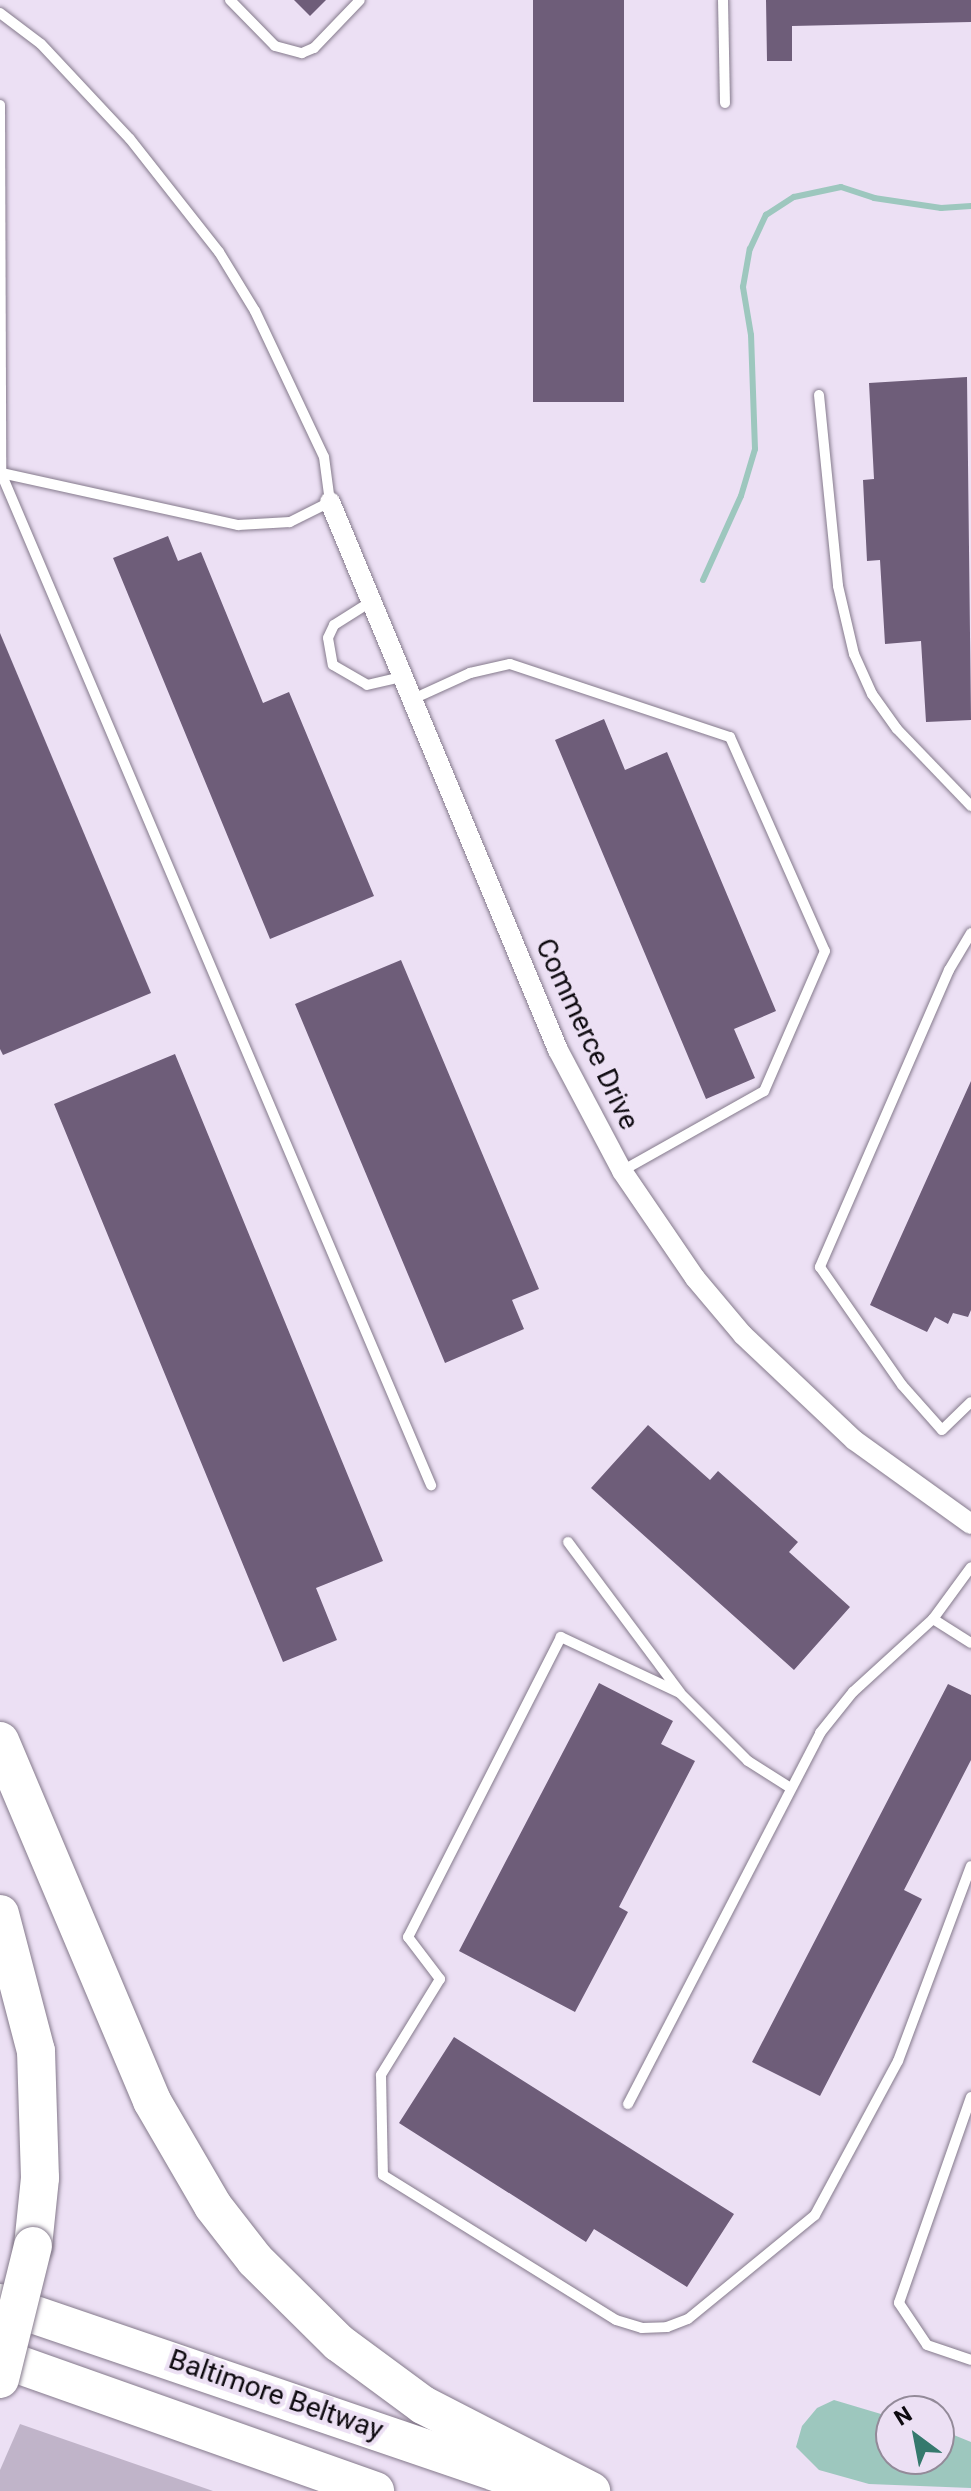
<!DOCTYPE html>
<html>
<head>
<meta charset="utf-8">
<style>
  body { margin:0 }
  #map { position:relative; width:971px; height:2491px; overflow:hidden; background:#ece0f4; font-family:Roboto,sans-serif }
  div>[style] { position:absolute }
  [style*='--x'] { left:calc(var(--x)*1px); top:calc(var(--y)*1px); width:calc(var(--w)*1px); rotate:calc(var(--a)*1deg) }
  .green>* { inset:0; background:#c0b4c9 }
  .water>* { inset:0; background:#9dc7be }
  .stream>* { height:6px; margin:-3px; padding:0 3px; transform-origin:3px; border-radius:3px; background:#9dc7be }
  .building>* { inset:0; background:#6e5d79; transform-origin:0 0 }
  .roads { filter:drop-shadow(0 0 2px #857a8c) drop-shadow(0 0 2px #857a8c) }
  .service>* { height:10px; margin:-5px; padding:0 5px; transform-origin:5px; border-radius:5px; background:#fff }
  .minor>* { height:20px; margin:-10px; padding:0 10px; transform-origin:10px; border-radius:10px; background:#fff }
  .motorway>* { height:38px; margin:-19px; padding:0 19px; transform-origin:19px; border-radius:19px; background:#fff }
  .bridges { filter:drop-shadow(0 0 2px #857a8c) drop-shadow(0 0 2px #857a8c) }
  .motorway-bridge>* { height:38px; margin:-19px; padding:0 19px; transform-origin:19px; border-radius:19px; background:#fff }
  span { translate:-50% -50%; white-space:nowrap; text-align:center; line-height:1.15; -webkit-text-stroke:8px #ece0f4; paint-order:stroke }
  .street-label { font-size:28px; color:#0e0a10 }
  .north { position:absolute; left:875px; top:2395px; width:80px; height:80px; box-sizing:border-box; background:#ece0f4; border:2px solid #938a99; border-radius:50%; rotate:328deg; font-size:22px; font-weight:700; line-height:32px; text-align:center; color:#0e0a10 }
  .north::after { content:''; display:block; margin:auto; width:28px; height:36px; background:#35796d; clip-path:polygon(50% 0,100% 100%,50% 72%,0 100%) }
</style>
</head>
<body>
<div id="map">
  <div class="green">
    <i style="clip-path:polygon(20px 2424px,213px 2491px,0 2491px,0 2470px)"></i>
  </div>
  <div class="water">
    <i style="clip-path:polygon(834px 2400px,891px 2417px,891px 2459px,939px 2459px,939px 2429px,971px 2442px,971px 2488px,869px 2484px,819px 2470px,796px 2447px,802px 2426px,817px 2408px)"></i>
  </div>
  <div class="stream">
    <i style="--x:703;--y:580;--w:92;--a:-65.7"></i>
    <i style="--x:741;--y:496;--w:49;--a:-73.4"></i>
    <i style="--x:755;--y:449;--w:114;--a:-92"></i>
    <i style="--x:751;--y:335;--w:49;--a:-99.5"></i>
    <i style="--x:743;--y:287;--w:39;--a:-80"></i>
    <i style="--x:750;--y:249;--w:38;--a:-65"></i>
    <i style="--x:766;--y:215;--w:33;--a:-33"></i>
    <i style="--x:794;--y:197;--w:48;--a:-12"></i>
    <i style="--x:841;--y:187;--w:35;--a:18"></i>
    <i style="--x:874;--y:198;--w:68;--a:8.5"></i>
    <i style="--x:941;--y:208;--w:30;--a:-4"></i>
  </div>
  <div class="building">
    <i style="clip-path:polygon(294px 0,326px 0,310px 16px)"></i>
    <i style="left:533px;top:0;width:91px;height:402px"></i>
    <i style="clip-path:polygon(766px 0,971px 0,971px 22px,792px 26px,792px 61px,767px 61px)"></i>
    <i style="clip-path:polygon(967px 377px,971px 720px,926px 722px,921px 641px,885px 644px,880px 560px,867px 561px,863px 480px,874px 479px,869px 383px)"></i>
    <i style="clip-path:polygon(168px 536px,178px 561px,201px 552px,263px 703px,289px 692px,374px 896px,270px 939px,113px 558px)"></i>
    <i style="clip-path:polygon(0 633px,151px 993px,3px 1055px,0 1049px)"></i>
    <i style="clip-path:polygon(604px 719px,625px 770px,667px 752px,776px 1011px,734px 1029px,755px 1078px,706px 1099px,555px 740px)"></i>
    <i style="clip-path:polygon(401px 960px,539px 1289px,512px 1300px,524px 1329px,445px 1363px,295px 1004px)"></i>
    <i style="clip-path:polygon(175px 1054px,383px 1561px,316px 1588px,337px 1640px,283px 1662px,54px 1104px)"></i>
    <i style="clip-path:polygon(971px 1081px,971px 1310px,968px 1317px,953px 1313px,948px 1324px,935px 1317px,927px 1332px,870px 1305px)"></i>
    <i style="clip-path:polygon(648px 1425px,710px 1480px,718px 1471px,798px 1542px,789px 1552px,850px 1607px,794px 1670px,591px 1488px)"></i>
    <i style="clip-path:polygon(599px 1683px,673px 1721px,661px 1744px,695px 1761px,619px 1907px,628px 1912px,575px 2012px,459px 1951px)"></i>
    <i style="clip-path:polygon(948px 1684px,971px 1695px,971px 1760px,904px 1890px,922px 1899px,820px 2096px,752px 2062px)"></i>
    <i style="clip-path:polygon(454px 2037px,734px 2214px,687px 2287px,594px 2229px,586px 2242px,399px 2123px)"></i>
  </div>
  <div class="roads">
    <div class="service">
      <i style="--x:230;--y:0;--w:64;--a:45.6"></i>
      <i style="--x:275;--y:46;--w:28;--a:15"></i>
      <i style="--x:302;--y:53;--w:13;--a:-23"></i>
      <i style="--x:314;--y:48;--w:66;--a:-46.2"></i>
      <i style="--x:723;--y:0;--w:103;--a:88.9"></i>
      <i style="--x:0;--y:13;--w:51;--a:37.1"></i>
      <i style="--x:41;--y:44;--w:130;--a:46.9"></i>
      <i style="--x:130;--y:139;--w:144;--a:51.8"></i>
      <i style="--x:219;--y:252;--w:69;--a:58.6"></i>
      <i style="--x:255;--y:311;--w:161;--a:64.7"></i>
      <i style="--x:324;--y:457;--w:45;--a:82.4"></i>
      <i style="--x:330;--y:502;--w:45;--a:153.4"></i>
      <i style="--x:290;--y:522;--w:52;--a:176.7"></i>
      <i style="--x:238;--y:525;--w:243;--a:-167.6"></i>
      <i style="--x:0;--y:105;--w:368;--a:89.8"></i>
      <i style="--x:1;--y:473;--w:1100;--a:66.98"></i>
      <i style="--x:819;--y:395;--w:192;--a:84.3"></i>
      <i style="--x:838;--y:586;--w:70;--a:76.8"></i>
      <i style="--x:854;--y:654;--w:44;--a:65.8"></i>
      <i style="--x:872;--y:694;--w:43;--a:54.5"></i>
      <i style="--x:897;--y:729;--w:107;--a:46.1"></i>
      <i style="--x:372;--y:601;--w:45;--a:147.7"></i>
      <i style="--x:334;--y:625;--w:14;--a:115"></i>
      <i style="--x:328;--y:638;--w:27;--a:80"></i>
      <i style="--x:333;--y:665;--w:39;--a:30"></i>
      <i style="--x:367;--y:685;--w:37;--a:-13"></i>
      <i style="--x:413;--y:699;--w:63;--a:-24.5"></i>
      <i style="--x:470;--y:673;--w:41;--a:-12.7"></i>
      <i style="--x:510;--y:664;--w:232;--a:18.4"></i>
      <i style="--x:730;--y:737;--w:234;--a:66.1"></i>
      <i style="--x:825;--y:951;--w:153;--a:113.5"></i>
      <i style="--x:764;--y:1091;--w:163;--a:150.6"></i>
      <i style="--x:971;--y:933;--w:43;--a:120.7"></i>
      <i style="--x:949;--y:970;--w:324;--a:113.5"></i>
      <i style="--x:820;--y:1267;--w:144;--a:55.2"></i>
      <i style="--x:902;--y:1385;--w:60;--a:48.4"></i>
      <i style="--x:942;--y:1430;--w:40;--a:-44"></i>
      <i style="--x:568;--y:1542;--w:186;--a:53.3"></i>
      <i style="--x:933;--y:1619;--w:45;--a:32.3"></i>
      <i style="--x:789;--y:1787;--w:49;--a:-147.6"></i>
      <i style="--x:748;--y:1761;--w:96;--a:-135"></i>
      <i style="--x:680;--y:1693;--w:132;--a:-154.8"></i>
      <i style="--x:561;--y:1637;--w:337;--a:117"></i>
      <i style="--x:408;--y:1937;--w:53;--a:52.7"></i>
      <i style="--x:440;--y:1979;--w:113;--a:121.6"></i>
      <i style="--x:381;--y:2075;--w:100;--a:88.9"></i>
      <i style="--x:383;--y:2175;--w:274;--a:31.9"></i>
      <i style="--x:616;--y:2320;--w:27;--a:17"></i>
      <i style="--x:642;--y:2328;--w:25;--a:-2"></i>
      <i style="--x:667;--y:2327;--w:22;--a:-21"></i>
      <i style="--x:688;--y:2319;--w:164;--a:-39.3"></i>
      <i style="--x:815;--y:2215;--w:175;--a:-61.7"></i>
      <i style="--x:898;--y:2061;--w:208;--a:-69.5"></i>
      <i style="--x:971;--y:2097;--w:218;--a:109.3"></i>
      <i style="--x:899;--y:2303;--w:50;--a:56.3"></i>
      <i style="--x:927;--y:2345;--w:46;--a:18.8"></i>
      <i style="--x:628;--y:2104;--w:418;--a:-62.6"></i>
      <i style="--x:820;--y:1733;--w:53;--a:-51.2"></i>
      <i style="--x:853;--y:1692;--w:108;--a:-42.4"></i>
      <i style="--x:933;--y:1619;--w:64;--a:-53.8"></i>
    </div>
    <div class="minor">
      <i style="--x:330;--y:502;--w:594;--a:67.41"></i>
      <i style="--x:558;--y:1050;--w:137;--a:62.1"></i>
      <i style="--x:622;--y:1171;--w:130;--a:55.7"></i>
      <i style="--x:695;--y:1278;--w:75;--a:49.9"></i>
      <i style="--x:743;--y:1335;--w:153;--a:43.4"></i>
      <i style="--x:854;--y:1440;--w:144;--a:35.7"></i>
    </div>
    <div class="motorway">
      <i style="--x:0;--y:1741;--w:391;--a:67.1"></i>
      <i style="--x:152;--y:2101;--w:121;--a:59.8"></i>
      <i style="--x:213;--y:2206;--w:68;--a:52.1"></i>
      <i style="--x:255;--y:2260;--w:118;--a:44.7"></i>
      <i style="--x:339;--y:2343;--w:104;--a:36.4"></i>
      <i style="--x:423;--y:2405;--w:189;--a:27.1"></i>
      <i style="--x:0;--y:1914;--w:142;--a:75.3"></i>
      <i style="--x:36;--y:2051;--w:127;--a:88.2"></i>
      <i style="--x:40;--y:2178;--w:68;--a:95.9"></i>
      <i style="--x:0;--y:2303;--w:566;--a:18.85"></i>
      <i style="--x:0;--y:2358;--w:398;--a:19.5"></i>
    </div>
  </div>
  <div class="bridges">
    <div class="motorway-bridge">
      <i style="--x:0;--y:2379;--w:137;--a:-76.1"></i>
    </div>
  </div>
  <div class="street-label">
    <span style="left:587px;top:1034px;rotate:65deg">Commerce Drive</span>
    <span style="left:276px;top:2395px;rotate:19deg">Baltimore Beltway</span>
  </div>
  <div class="north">N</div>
</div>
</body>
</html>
